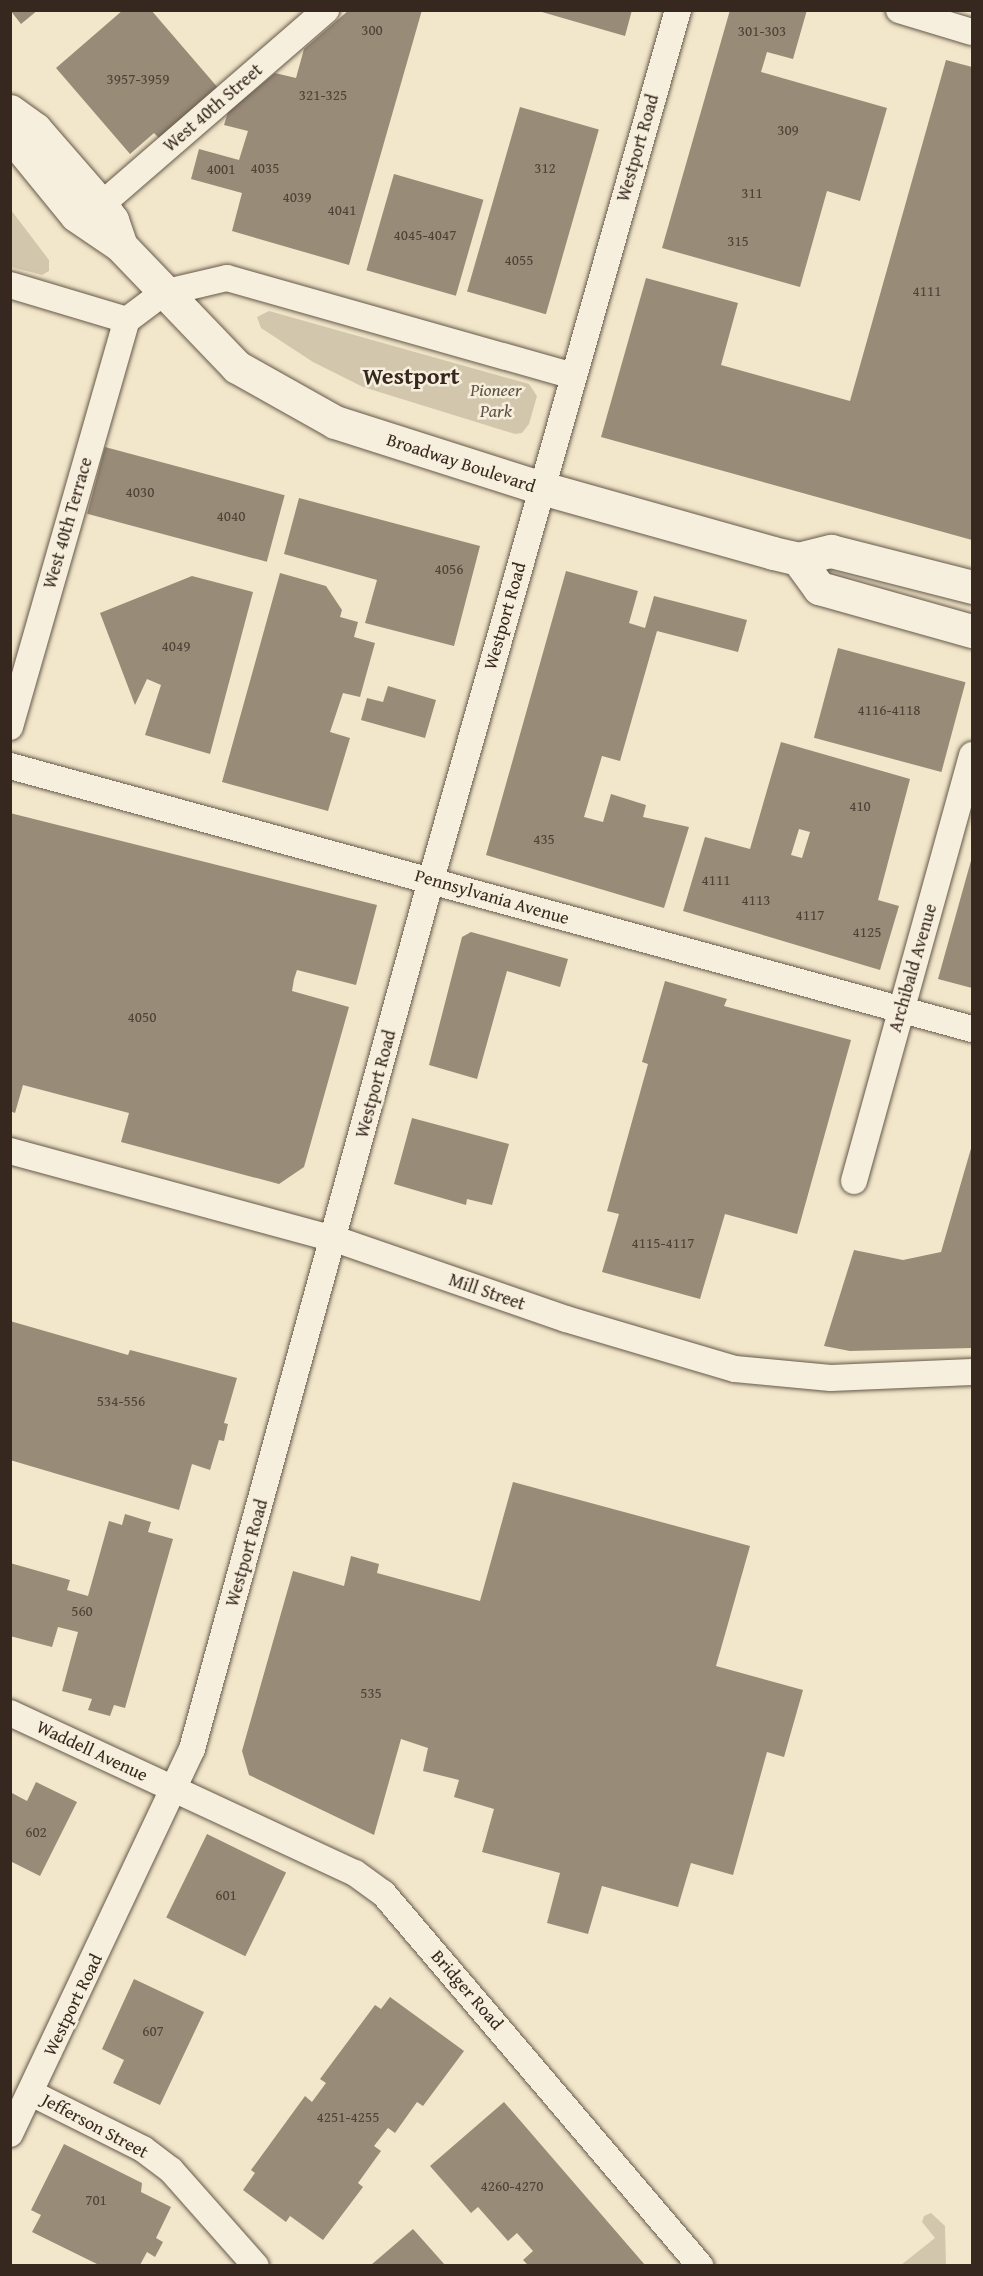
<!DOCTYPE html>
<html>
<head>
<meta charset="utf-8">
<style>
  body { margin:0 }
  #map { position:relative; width:983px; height:2276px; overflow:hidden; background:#f2e7ca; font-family:"Gentium Book Plus",serif }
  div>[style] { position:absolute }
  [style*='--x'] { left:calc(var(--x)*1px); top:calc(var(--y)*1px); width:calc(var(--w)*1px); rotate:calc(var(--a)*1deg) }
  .green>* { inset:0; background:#d2c7ad }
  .building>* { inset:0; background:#988b78; transform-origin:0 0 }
  .roads { filter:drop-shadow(0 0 2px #66584a) drop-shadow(0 0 2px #66584a) }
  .minor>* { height:26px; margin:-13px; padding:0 13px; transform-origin:13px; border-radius:13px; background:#f7efdd }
  .secondary>* { height:33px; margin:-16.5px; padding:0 16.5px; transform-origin:16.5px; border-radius:16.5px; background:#f7efdd }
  span { translate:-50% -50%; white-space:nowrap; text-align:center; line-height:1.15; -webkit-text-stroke:5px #f7efdd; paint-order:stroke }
  .number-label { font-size:15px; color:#4f4135 }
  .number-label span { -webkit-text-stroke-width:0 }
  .street-label { font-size:18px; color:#37281f }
  .park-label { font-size:18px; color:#5e5042; font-style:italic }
  .district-label { font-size:24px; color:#37281f; font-weight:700 }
  .frame { position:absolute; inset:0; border:12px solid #37281f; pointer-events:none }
</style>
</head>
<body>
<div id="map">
  <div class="green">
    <i style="clip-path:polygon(11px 210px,49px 260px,49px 271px,42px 275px,11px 267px)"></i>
    <i style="clip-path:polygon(269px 311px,529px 384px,537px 396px,529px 424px,522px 433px,515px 434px,363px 387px,313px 362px,261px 328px,257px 317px)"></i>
    <i style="clip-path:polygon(931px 2213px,945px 2226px,946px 2265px,901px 2265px,935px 2238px,922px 2222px,924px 2216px)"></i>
  </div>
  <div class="building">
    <i style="clip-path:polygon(10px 10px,38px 10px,21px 24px)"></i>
    <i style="clip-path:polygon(123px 10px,151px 10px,219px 89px,160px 139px,154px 133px,130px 154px,56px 68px)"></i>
    <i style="clip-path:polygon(349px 10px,422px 10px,349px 265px,232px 231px,242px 193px,191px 179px,199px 149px,239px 160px,248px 131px,224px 125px,228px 112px,275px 73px,296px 78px,304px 49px)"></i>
    <i style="clip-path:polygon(535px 10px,632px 10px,625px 36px)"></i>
    <i style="clip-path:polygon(730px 10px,807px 10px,793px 59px,767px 52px,761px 72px,887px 108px,860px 201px,827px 191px,800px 287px,662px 248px)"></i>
    <i style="clip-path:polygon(946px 60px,972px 67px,972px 540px,601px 437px,646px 278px,738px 303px,721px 365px,850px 401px)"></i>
    <i style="left:520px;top:107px;width:82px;height:192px;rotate:16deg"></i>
    <i style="left:394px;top:174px;width:93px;height:100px;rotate:16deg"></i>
    <i style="left:105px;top:447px;width:186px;height:69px;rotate:15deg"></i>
    <i style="clip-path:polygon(299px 498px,480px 546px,454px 646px,365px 623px,377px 580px,284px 554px)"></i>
    <i style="clip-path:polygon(566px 571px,638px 591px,629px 623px,645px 628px,654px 596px,747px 620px,738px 652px,657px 631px,620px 761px,602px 756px,584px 817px,603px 822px,611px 794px,646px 805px,643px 817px,689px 827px,664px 908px,486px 855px)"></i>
    <i style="clip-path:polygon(280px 573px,326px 586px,342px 610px,340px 617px,358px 622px,354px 637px,375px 643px,360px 697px,343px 693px,330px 732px,350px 738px,328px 811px,222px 782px)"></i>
    <i style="clip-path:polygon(192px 576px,253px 592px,210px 754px,145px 735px,161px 685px,147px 679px,135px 705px,100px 613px)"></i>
    <i style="left:838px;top:648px;width:132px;height:93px;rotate:15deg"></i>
    <i style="clip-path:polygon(388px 686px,436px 700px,425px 738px,361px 720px,367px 698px,383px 702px)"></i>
    <i style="clip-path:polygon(evenodd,781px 742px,910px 779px,878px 900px,899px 906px,880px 970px,683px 911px,705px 837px,750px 849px,781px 742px,799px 829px,810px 832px,802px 858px,791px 855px,799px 829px)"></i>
    <i style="clip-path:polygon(10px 813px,377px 905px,356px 985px,297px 970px,294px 979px,292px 991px,349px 1007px,304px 1167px,279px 1184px,121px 1142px,129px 1113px,23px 1085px,15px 1113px,10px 1111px)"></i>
    <i style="clip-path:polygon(972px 857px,972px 988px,938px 979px)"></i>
    <i style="clip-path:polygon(471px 932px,568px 959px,560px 987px,507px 971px,477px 1079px,429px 1065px,462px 937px)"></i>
    <i style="clip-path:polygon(665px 981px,727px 999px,724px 1006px,851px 1040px,797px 1234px,725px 1214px,700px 1299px,602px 1272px,619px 1214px,607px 1211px,648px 1064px,642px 1062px)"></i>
    <i style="clip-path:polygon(412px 1118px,509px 1144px,492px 1205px,467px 1199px,466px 1205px,394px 1184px)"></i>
    <i style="clip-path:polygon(972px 1145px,972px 1348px,850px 1351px,824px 1346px,854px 1250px,903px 1260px,941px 1252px)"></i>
    <i style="clip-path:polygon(10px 1321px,128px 1355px,130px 1350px,237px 1378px,224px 1423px,228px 1424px,224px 1441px,219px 1440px,210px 1470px,192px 1464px,179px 1510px,10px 1460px)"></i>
    <i style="clip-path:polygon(513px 1482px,750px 1546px,716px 1666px,803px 1690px,784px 1757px,767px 1752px,733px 1875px,691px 1863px,678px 1907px,602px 1886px,588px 1934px,547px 1923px,560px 1873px,482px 1852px,494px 1809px,454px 1797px,459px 1780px,423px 1771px,428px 1748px,401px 1739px,374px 1835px,249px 1775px,242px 1751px,293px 1571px,344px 1586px,351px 1556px,379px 1564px,377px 1573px,480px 1601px)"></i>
    <i style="clip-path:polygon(125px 1514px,151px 1522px,148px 1532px,173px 1539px,125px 1708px,114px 1705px,110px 1716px,88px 1710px,92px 1699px,62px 1691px,78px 1632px,58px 1627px,52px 1647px,10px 1636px,10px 1563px,70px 1580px,67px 1590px,88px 1596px,109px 1521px,122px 1525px)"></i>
    <i style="clip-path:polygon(36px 1782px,77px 1802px,40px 1876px,10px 1861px,10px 1792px,27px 1801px)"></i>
    <i style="left:207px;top:1834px;width:88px;height:93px;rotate:26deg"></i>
    <i style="clip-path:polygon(134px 1979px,204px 2012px,160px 2105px,113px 2083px,124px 2060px,102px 2049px)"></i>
    <i style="clip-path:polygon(390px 1997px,464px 2051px,423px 2106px,417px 2102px,395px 2133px,388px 2128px,374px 2146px,381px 2151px,358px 2183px,363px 2187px,323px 2240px,290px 2216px,286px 2222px,243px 2190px,255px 2173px,251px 2170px,305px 2096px,312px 2102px,326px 2083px,320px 2079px,375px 2005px,381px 2009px)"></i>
    <i style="clip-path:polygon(504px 2102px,645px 2265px,528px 2265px,523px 2260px,533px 2251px,517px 2233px,508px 2241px,478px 2207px,471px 2213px,430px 2166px)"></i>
    <i style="clip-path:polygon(64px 2144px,142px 2183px,141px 2192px,171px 2207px,156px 2238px,163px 2242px,155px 2257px,147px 2252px,140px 2265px,99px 2265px,32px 2232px,41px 2215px,31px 2210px)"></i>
    <i style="clip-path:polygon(413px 2229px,445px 2265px,371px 2265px)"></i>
  </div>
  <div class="roads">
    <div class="minor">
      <i style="--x:899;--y:10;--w:76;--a:16.8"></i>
      <i style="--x:101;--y:205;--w:298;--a:-40.9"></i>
      <i style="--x:10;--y:285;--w:122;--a:16.7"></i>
      <i style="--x:127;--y:320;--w:45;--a:-36.9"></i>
      <i style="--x:163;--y:293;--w:66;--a:-13.2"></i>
      <i style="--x:227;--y:278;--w:360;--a:15.8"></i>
      <i style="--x:10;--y:727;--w:423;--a:-74"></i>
      <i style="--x:10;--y:766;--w:997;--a:15.29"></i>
      <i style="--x:10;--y:1151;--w:337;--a:15.2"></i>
      <i style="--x:335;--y:1239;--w:244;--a:19.1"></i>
      <i style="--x:566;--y:1319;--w:176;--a:16.5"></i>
      <i style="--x:735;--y:1369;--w:96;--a:5.4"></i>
      <i style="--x:831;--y:1378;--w:141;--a:-2.4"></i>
      <i style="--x:854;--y:1181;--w:442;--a:-74.5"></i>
      <i style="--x:10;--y:1713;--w:380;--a:24.9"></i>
      <i style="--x:355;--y:1873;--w:34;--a:36"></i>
      <i style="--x:383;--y:1893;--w:490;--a:49.6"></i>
      <i style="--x:31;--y:2093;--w:125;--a:26.6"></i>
      <i style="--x:143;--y:2149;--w:35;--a:37"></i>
      <i style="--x:171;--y:2170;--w:128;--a:48.5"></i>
      <i style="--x:10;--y:2134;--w:426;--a:-64.7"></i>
      <i style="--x:192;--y:1749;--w:901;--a:-74.62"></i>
      <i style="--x:431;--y:880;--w:904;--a:-74.15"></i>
    </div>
    <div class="secondary">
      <i style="--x:10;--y:111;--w:31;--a:36"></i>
      <i style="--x:35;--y:129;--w:101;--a:49"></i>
      <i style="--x:101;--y:205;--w:19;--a:54"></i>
      <i style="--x:112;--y:220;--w:24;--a:71"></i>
      <i style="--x:10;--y:134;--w:104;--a:50.8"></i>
      <i style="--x:76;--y:215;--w:53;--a:34.3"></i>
      <i style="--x:120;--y:245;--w:169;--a:46.2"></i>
      <i style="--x:237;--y:367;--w:112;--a:29.3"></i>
      <i style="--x:335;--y:422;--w:217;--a:17.7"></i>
      <i style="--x:542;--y:488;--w:240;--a:15.7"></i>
      <i style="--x:773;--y:553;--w:26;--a:13"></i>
      <i style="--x:798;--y:559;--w:34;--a:-14"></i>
      <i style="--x:831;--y:551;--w:146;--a:14.3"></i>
      <i style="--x:798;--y:559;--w:36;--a:54"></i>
      <i style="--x:819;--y:588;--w:159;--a:15.7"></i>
    </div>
  </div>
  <div class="number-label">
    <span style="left:372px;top:30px">300</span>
    <span style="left:762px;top:31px">301-303</span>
    <span style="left:138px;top:79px">3957-3959</span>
    <span style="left:323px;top:95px">321-325</span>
    <span style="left:788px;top:130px">309</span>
    <span style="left:265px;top:168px">4035</span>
    <span style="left:545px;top:168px">312</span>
    <span style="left:221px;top:169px">4001</span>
    <span style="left:752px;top:193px">311</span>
    <span style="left:297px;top:197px">4039</span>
    <span style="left:342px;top:210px">4041</span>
    <span style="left:425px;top:235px">4045-4047</span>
    <span style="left:738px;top:241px">315</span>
    <span style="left:519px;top:260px">4055</span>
    <span style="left:927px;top:291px">4111</span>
    <span style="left:140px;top:492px">4030</span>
    <span style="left:231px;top:516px">4040</span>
    <span style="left:449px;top:569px">4056</span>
    <span style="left:176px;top:646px">4049</span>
    <span style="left:889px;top:710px">4116-4118</span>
    <span style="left:860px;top:806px">410</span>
    <span style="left:544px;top:839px">435</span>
    <span style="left:716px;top:880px">4111</span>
    <span style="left:756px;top:900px">4113</span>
    <span style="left:810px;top:915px">4117</span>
    <span style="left:867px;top:932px">4125</span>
    <span style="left:142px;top:1017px">4050</span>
    <span style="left:663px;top:1243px">4115-4117</span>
    <span style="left:121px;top:1401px">534-556</span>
    <span style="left:82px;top:1611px">560</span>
    <span style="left:371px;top:1693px">535</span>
    <span style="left:36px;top:1832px">602</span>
    <span style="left:226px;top:1895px">601</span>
    <span style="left:153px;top:2031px">607</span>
    <span style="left:348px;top:2117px">4251-4255</span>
    <span style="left:512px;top:2186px">4260-4270</span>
    <span style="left:96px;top:2200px">701</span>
  </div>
  <div class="street-label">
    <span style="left:213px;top:108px;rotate:-41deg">West 40th Street</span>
    <span style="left:638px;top:148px;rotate:-74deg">Westport Road</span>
    <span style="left:461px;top:463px;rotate:18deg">Broadway Boulevard</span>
    <span style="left:68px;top:523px;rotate:-74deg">West 40th Terrace</span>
    <span style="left:505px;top:616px;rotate:-74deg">Westport Road</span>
    <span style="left:492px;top:897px;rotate:16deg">Pennsylvania Avenue</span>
    <span style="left:913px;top:968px;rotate:-74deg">Archibald Avenue</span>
    <span style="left:376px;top:1084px;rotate:-75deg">Westport Road</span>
    <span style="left:487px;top:1292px;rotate:19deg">Mill Street</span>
    <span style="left:247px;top:1553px;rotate:-74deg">Westport Road</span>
    <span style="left:92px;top:1751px;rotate:25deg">Waddell Avenue</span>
    <span style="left:467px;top:1990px;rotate:49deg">Bridger Road</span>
    <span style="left:73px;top:2005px;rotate:-64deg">Westport Road</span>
    <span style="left:95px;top:2126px;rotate:28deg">Jefferson Street</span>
  </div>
  <div class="park-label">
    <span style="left:496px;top:401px">Pioneer<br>Park</span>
  </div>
  <div class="district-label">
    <span style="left:411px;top:376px">Westport</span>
  </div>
  <div class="frame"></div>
</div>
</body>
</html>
